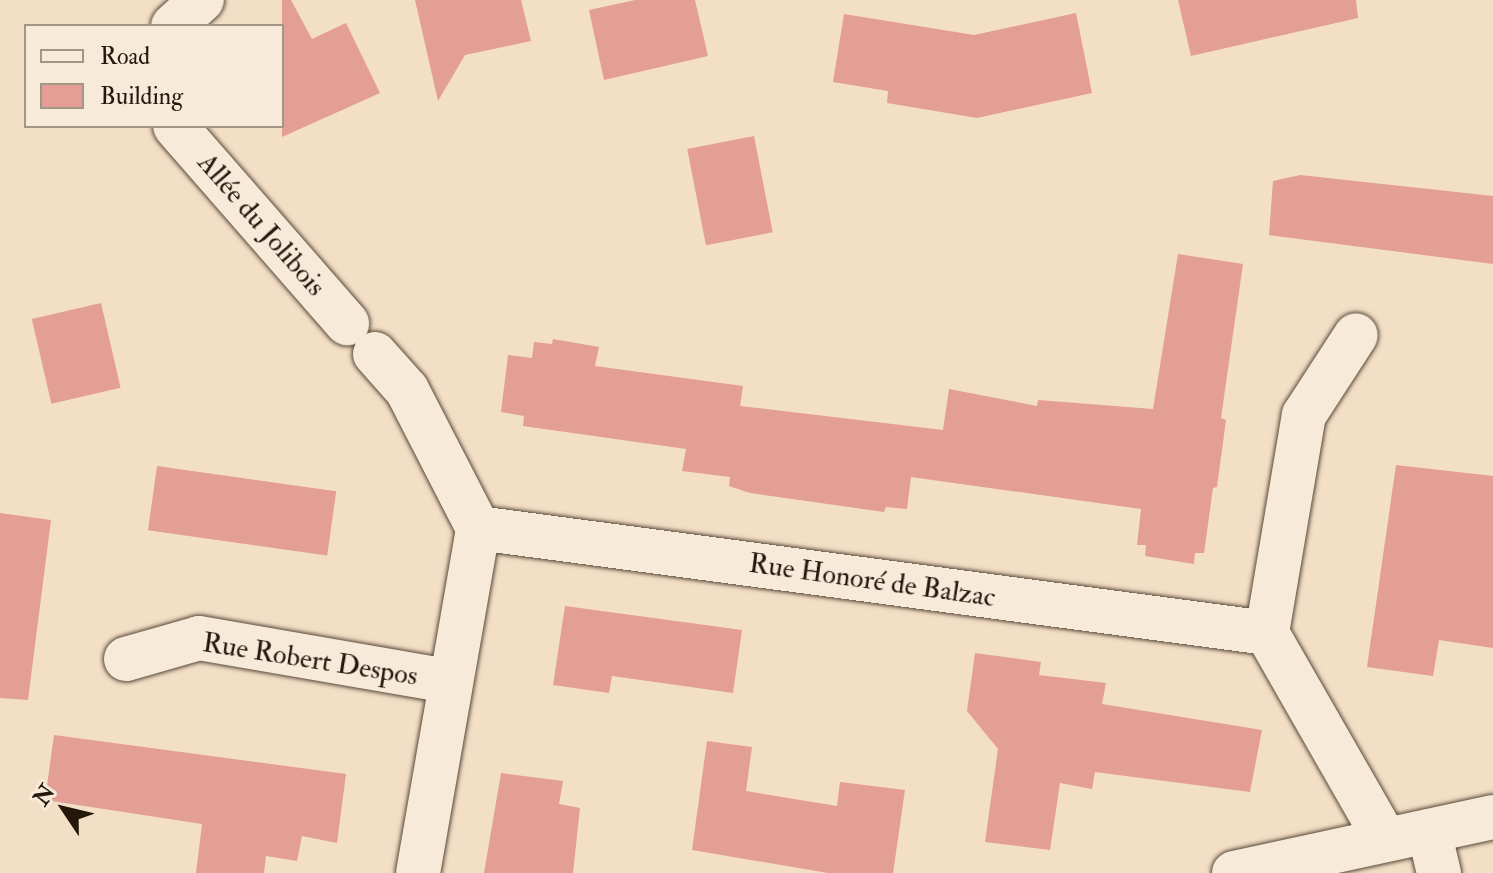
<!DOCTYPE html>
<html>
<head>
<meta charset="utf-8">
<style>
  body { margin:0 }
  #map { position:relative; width:1493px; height:873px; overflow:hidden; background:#f3dfc5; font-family:"IM FELL Double Pica",serif }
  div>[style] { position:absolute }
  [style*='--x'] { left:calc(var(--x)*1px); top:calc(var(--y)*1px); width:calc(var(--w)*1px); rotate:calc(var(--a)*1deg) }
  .building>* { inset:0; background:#e39e95; transform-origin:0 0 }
  .roads { filter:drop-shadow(0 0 2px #58493a) drop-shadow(0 0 2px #58493a) }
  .minor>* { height:44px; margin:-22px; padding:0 22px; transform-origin:22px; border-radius:22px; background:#f7ead9 }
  span { translate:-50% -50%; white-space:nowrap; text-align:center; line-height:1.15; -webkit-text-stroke:6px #f7ead9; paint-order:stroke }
  .street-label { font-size:28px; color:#24170c }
  .legend { position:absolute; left:24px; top:24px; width:260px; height:104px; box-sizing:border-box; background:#f7ead9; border:2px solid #a39687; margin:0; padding:10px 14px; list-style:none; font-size:24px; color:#24170c }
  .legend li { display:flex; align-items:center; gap:16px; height:40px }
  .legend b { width:40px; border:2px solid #a39687 }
  .north { position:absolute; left:24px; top:769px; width:80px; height:80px; -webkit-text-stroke:6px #f7ead9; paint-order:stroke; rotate:305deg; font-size:22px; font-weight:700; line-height:32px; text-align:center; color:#24170c }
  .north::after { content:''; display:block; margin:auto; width:28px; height:36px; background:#24170c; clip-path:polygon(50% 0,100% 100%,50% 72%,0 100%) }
</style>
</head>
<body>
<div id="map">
  <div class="building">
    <i style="clip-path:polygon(282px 0,291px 0,312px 39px,346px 23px,380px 93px,282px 137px)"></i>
    <i style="clip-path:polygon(415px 0,521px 0,531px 41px,465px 55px,438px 101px)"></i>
    <i style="clip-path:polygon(635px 0,695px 0,708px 56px,604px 80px,589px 10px)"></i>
    <i style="clip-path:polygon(1178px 0,1356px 0,1358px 18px,1191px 56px)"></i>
    <i style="clip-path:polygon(1076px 13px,1092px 93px,977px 118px,887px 103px,888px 91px,833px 82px,844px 14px,974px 35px)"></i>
    <i style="left:754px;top:136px;width:98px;height:68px;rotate:79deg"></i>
    <i style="clip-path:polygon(1300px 175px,1493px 196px,1493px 264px,1269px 235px,1273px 181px)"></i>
    <i style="clip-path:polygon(1178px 254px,1243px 264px,1221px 418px,1226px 420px,1217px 487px,1213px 488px,1204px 553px,1195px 553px,1194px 564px,1145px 556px,1146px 545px,1137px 545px,1141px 509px,911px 477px,907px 509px,886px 507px,884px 512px,750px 493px,729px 486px,730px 477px,682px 471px,686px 449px,523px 426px,524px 416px,501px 412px,508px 355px,532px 358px,534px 342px,552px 344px,553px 339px,599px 347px,595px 366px,743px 386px,740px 406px,943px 430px,949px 389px,1037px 406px,1038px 400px,1153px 409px)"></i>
    <i style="left:101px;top:303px;width:87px;height:71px;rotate:77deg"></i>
    <i style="clip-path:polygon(1396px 465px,1493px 476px,1493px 648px,1439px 640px,1433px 676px,1367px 667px)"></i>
    <i style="left:157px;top:466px;width:181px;height:65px;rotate:8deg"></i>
    <i style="clip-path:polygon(0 513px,51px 520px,28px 700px,0 698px)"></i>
    <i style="clip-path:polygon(565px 606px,742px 630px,733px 693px,612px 676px,609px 693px,553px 685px)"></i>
    <i style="clip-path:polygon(975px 653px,1041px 662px,1039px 675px,1106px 683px,1102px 704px,1262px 730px,1250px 792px,1095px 772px,1092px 789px,1060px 783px,1050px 850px,985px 842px,998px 749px,967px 711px)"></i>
    <i style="clip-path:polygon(54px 735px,346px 774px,337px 843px,302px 836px,297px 861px,266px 856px,264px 873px,196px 873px,202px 824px,45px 800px)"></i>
    <i style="clip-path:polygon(707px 741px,752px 747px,746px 791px,837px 806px,840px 782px,905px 790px,893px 873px,828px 873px,692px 850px)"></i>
    <i style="clip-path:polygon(501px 773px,563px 781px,559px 804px,580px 808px,573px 873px,484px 873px)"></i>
  </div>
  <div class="roads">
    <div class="minor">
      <i style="--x:173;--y:26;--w:39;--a:-42"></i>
      <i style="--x:175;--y:126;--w:262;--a:48.9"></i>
      <i style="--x:375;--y:354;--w:48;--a:48.4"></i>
      <i style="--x:407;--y:390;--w:155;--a:62.8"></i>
      <i style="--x:478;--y:528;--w:796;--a:7.58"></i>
      <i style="--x:1267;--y:633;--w:237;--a:60.2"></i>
      <i style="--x:1267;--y:633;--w:221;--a:-80.4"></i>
      <i style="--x:1304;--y:415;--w:95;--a:-57"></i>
      <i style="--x:126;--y:659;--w:76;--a:-16"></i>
      <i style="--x:199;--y:638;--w:252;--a:9.8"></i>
      <i style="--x:1429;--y:831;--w:43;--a:76.6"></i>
      <i style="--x:418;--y:873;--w:350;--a:-80.1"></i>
      <i style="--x:1234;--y:873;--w:265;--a:-12.2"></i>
    </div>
  </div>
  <div class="street-label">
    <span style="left:261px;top:225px;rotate:49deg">Allée du Jolibois</span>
    <span style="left:872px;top:581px;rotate:8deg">Rue Honoré de Balzac</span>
    <span style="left:310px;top:660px;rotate:9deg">Rue Robert Despos</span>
  </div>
  <ul class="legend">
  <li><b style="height:10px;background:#f7ead9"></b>Road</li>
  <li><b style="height:22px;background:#e39e95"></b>Building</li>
  </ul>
  <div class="north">N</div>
</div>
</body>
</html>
